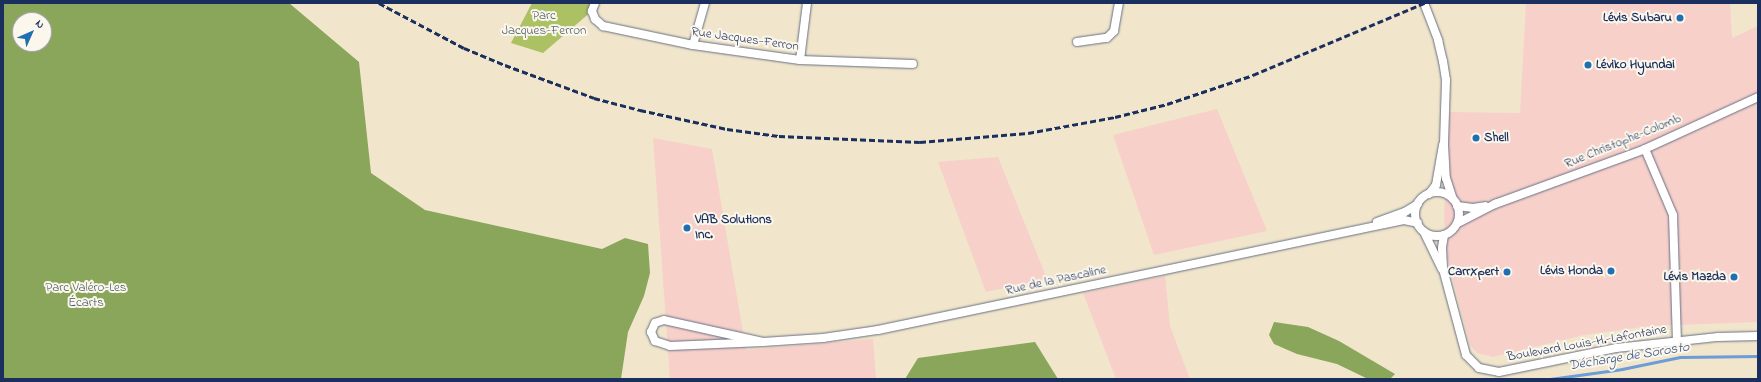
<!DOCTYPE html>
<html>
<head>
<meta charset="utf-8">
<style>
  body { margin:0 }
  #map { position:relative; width:1761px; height:382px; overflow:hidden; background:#f1e6cb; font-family:"Indie Flower",sans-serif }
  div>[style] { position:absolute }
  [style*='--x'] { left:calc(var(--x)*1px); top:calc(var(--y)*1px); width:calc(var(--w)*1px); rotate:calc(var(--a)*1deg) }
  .built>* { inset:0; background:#f7d0ca }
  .green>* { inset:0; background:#acc064 }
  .forest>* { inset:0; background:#89a65a }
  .stream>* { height:2.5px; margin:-1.25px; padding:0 1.25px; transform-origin:1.25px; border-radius:1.25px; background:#6d9cd6 }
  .roads { filter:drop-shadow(0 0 1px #666f84) drop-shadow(0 0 1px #666f84) }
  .minor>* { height:8px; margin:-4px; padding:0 4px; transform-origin:4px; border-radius:4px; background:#fff }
  .minor>.ring { margin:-4px; padding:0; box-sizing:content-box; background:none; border:8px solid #fff; border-radius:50% }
  .rail>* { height:2.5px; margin-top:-1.25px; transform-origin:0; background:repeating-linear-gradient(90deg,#1b2f5e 0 6px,transparent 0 9px) }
  .dots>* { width:11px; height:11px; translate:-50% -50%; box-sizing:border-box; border:2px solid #fbf7ec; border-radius:50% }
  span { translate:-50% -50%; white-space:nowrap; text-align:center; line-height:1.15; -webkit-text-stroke:4px #fbf7ec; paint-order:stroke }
  .park-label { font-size:13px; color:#465a60 }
  .poi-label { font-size:13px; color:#1b2f5e; font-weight:700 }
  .right { translate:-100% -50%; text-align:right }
  .left { translate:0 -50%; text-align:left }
  .street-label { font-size:13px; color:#1b2f5e }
  .water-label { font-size:14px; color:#385588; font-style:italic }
  .frame { position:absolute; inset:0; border:4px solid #1b2f5e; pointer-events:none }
  .north { position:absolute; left:12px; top:12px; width:40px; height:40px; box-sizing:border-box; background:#fbf7ec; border:1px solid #a1a7b3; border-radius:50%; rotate:45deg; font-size:11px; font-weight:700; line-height:16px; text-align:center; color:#1b2f5e }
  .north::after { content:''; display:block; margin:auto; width:14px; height:18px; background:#1f6fb2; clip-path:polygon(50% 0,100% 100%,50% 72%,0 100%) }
</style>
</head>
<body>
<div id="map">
  <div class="built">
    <i style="clip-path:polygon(1526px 3px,1730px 3px,1732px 38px,1758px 26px,1758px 322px,1650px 326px,1584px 335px,1493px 357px,1477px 353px,1470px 345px,1446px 253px,1444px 215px,1449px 112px,1520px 113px)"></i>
    <i style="clip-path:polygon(1217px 109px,1267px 231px,1154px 255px,1113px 135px)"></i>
    <i style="clip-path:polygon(653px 138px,712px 149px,746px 350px,873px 339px,876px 379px,670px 379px)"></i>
    <i style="clip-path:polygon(998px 157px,1047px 279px,986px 292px,938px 162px)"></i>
    <i style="clip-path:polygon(1165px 276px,1170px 326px,1190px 379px,1116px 379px,1083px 293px)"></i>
  </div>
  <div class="green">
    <i style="clip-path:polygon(532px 3px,591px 3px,592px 11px,543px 53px,511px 43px)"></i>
  </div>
  <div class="forest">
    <i style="clip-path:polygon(evenodd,3px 3px,289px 3px,359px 62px,371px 173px,425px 210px,602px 249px,625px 238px,648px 244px,650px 273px,644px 296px,628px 332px,621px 379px,3px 379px,3px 3px,20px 20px,44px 20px,44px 44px,20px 44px,20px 20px)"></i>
    <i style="clip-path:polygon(1274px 322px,1308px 327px,1339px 341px,1395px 374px,1390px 379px,1368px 379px,1337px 364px,1297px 354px,1274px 344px,1269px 335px)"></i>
    <i style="clip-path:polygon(1035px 342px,1058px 379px,905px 379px,918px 358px)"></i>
  </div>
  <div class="stream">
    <i style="--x:1550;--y:379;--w:73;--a:-7.9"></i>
    <i style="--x:1622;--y:369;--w:59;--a:-11.7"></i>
    <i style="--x:1680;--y:357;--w:78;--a:-0.7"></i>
  </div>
  <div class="roads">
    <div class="minor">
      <i style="--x:595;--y:3;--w:9;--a:111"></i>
      <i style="--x:592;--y:11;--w:9;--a:69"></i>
      <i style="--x:595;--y:19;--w:11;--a:41"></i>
      <i style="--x:603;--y:26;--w:92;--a:11.9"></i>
      <i style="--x:693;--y:45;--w:108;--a:8"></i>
      <i style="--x:800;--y:60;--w:113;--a:2"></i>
      <i style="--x:1424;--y:3;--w:40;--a:69"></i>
      <i style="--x:1438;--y:40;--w:22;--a:77"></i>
      <i style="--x:1443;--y:61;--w:19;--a:81"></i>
      <i style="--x:1446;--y:80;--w:64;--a:91.8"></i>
      <i style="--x:1444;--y:144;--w:34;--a:87"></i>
      <i style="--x:1446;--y:178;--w:22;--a:72"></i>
      <i style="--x:1077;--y:42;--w:30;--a:-8"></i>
      <i style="--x:1107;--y:38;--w:10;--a:-45"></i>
      <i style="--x:1114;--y:31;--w:28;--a:-80"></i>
      <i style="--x:693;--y:45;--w:44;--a:-74.1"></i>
      <i style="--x:800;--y:60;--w:57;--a:-83"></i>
      <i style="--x:1645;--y:149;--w:72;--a:67"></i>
      <i style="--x:1673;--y:215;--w:126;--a:88.2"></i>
      <i class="ring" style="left:1415px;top:192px;width:36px;height:36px"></i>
      <i style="--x:1429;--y:194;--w:11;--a:-52"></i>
      <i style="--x:1436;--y:185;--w:41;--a:-80.1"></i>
      <i style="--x:1457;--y:206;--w:16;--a:7"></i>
      <i style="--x:1473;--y:208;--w:12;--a:-9"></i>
      <i style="--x:1377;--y:222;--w:30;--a:-20"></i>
      <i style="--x:1405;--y:212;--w:15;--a:-32"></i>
      <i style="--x:1458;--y:223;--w:42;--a:-27.2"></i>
      <i style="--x:1495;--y:204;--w:160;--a:-20.1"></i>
      <i style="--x:1645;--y:149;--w:124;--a:-24.7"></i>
      <i style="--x:1424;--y:232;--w:41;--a:64.1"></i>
      <i style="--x:1444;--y:235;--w:13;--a:99"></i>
      <i style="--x:1442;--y:248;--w:21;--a:87"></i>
      <i style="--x:1443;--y:269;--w:89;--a:75"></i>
      <i style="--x:1466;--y:355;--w:18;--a:45"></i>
      <i style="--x:1479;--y:368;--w:20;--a:11"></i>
      <i style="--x:1499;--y:372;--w:119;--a:-11.6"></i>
      <i style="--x:1616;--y:348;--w:103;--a:-6.2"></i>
      <i style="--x:1718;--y:337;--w:40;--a:-1.4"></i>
      <i style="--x:763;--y:342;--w:101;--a:-167.5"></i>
      <i style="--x:664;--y:320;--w:9;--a:162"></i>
      <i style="--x:655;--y:323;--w:10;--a:114"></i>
      <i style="--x:651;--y:332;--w:10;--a:66"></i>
      <i style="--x:655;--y:341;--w:16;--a:18"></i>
      <i style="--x:670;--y:346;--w:93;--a:-2.5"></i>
      <i style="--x:763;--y:342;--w:60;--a:-3.8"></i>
      <i style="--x:823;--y:338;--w:56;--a:-8.3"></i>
      <i style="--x:878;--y:330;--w:537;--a:-11.81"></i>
      <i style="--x:1404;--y:220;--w:14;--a:12"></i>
    </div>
  </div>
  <div class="rail">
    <i style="--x:379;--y:3;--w:96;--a:27.9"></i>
    <i style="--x:464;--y:48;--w:44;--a:22.5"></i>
    <i style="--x:505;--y:65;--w:95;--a:20.3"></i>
    <i style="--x:594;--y:98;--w:48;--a:14.6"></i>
    <i style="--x:640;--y:110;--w:89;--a:12.3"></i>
    <i style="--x:727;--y:129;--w:52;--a:7.7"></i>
    <i style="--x:779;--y:136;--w:141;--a:2.4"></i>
    <i style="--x:920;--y:142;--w:108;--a:-4.8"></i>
    <i style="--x:1028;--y:133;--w:88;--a:-10.4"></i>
    <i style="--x:1115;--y:117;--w:54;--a:-14"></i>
    <i style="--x:1167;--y:104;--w:91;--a:-18.6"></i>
    <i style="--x:1253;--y:75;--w:186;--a:-22.8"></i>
  </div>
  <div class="dots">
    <i style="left:1680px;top:18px;background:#1f6fb2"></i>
    <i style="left:1588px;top:65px;background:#1f6fb2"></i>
    <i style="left:1476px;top:138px;background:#1f6fb2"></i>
    <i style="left:687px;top:228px;background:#1f6fb2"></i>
    <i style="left:1611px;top:271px;background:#1f6fb2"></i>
    <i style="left:1507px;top:272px;background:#1f6fb2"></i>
    <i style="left:1734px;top:277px;background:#1f6fb2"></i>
  </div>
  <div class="park-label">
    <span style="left:544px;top:24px">Parc<br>Jacques-Ferron</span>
    <span style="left:86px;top:296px">Parc Valéro-Les<br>Écarts</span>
  </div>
  <div class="poi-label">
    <span class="right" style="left:1672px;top:18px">Lévis Subaru</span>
    <span class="left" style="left:1596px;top:65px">Léviko Hyundai</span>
    <span class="left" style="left:1484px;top:138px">Shell</span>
    <span class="left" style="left:695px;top:228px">VAB Solutions<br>Inc.</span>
    <span class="right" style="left:1603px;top:271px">Lévis Honda</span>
    <span class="right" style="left:1499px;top:272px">CarrXpert</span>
    <span class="right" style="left:1726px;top:277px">Lévis Mazda</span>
  </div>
  <div class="street-label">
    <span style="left:745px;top:40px;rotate:8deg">Rue Jacques-Ferron</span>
    <span style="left:1623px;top:142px;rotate:-22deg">Rue Christophe-Colomb</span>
    <span style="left:1056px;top:281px;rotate:-12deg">Rue de la Pascaline</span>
    <span style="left:1587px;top:344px;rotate:-10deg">Boulevard Louis-H.-Lafontaine</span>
  </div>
  <div class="water-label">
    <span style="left:1629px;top:357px;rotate:-9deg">Décharge de Sorosto</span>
  </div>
  <div class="frame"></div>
  <div class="north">N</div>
</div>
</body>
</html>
